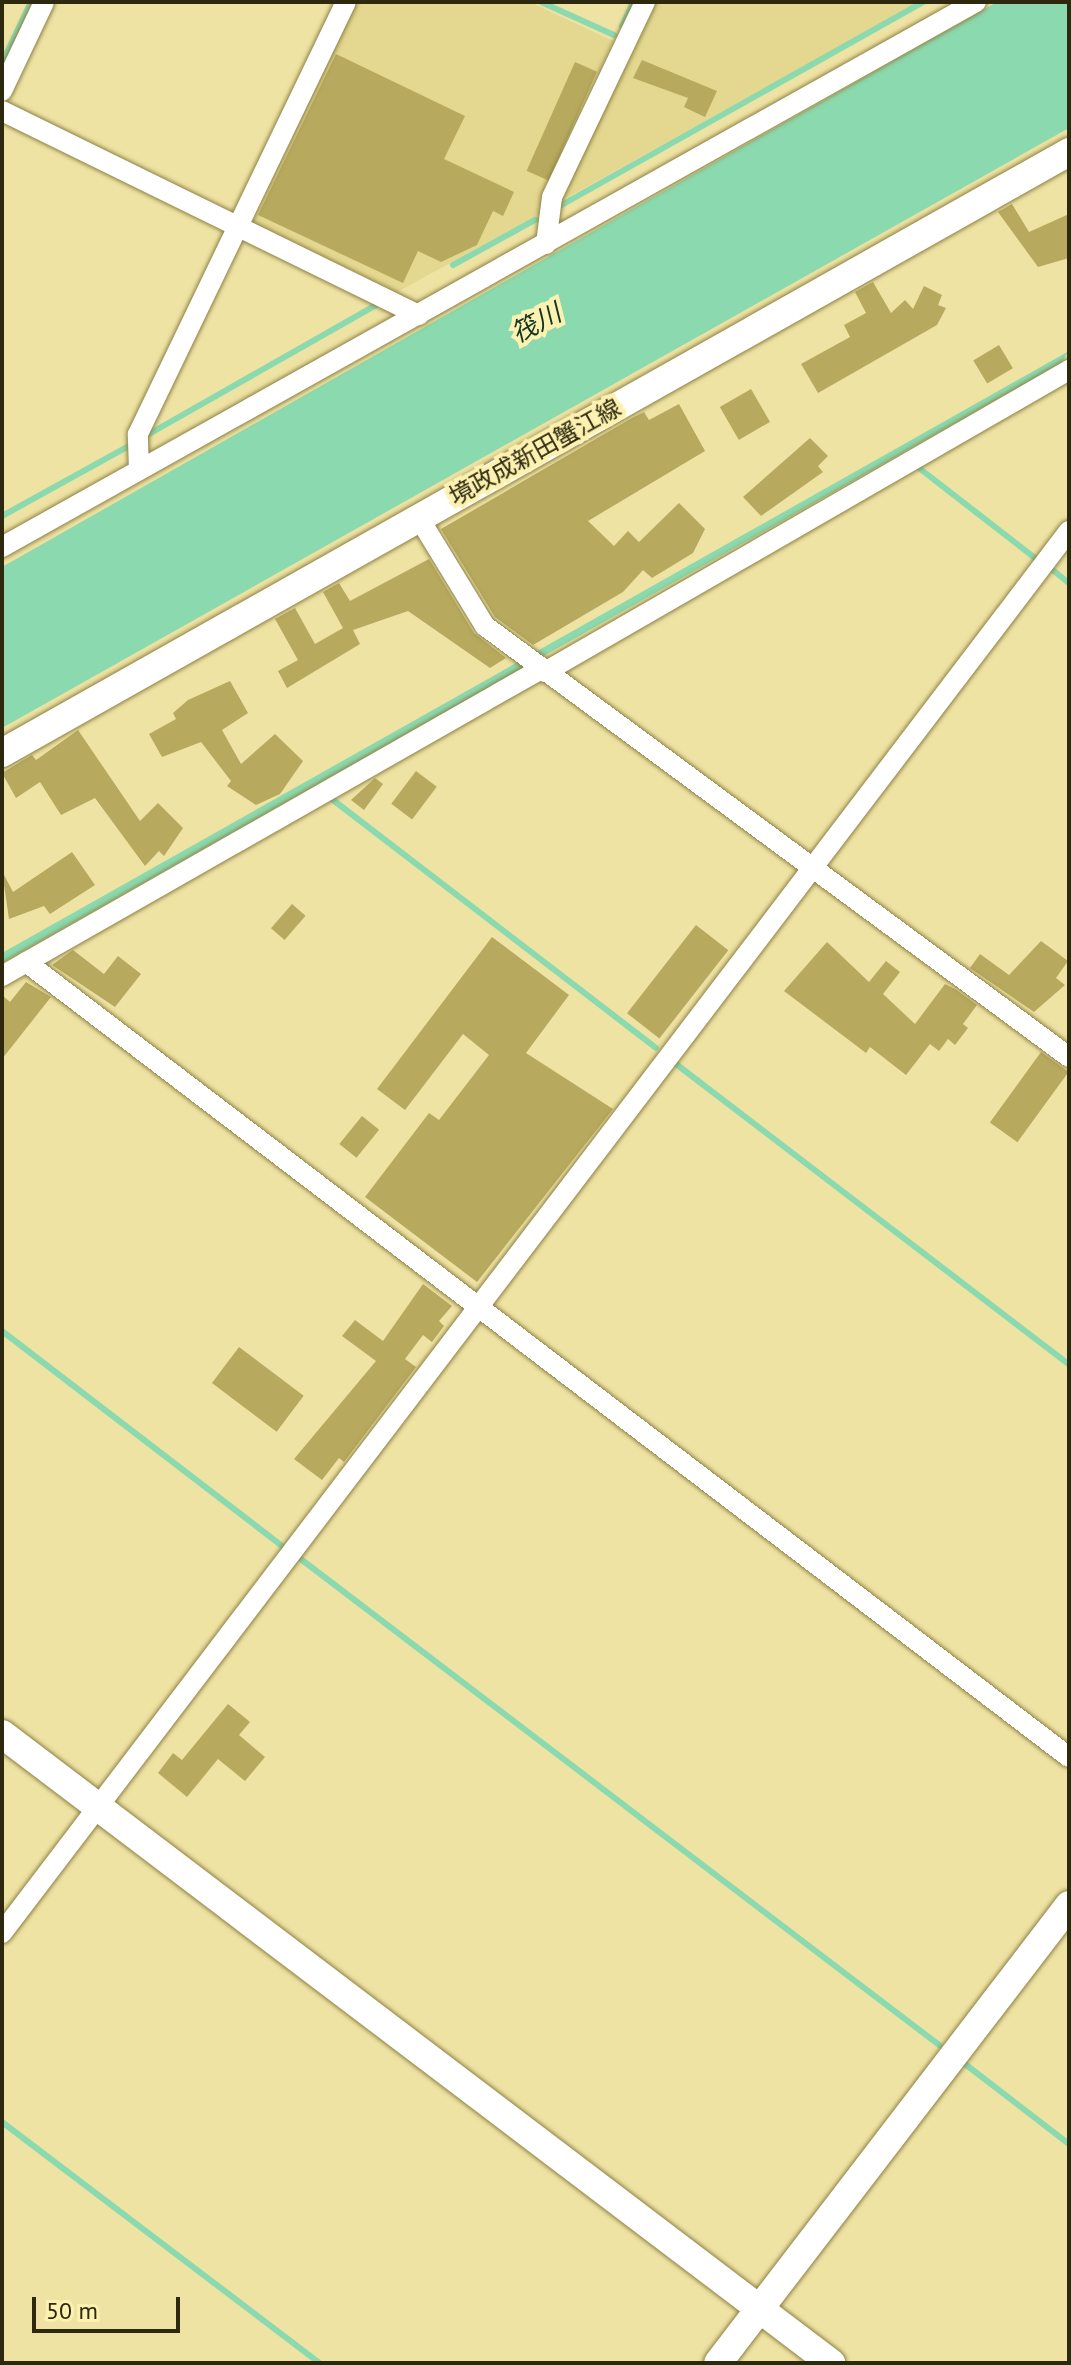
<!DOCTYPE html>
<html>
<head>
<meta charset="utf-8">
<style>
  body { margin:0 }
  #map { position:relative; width:1071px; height:2365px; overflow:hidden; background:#efe3a4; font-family:"PT Sans","Noto Sans JP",sans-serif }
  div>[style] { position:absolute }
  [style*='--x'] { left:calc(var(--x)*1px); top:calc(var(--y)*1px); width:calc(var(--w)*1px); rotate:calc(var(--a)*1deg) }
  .built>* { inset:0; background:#e4d78f }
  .water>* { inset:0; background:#8bd9ae }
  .stream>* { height:6px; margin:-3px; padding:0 3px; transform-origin:3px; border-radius:3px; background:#8bd9ae }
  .building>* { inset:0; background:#b7a95d; transform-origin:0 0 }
  .roads { filter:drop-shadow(0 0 2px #8c8144) drop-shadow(0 0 2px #8c8144) }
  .street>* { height:20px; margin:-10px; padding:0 10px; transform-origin:10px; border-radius:10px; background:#fff }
  .secondary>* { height:28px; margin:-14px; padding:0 14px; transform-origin:14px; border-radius:14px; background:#fff }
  span { translate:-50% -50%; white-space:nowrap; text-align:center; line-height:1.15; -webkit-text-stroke:8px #fcf1b0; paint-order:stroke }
  .street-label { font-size:24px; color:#2d280e }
  .water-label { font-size:26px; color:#123423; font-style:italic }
  .frame { position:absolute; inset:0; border:4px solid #2d280e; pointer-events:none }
  .scale { position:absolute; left:32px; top:2297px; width:148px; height:36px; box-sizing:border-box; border:4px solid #2d280e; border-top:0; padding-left:10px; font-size:24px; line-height:28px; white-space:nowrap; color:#2d280e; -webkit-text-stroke:6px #fcf1b0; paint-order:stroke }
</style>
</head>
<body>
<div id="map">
  <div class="built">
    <i style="clip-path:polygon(356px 2px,530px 2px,613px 41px,543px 192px,540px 214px,397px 292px,253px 222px)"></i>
    <i style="clip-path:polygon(657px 2px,919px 2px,561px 201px)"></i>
  </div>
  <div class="water">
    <i style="clip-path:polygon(997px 2px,1069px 2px,1069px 128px,2px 728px,2px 567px)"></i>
    <i style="clip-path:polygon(1069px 351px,1061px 363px,2px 963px,2px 953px)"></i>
  </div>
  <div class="stream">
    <i style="--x:541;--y:2;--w:80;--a:24.3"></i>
    <i style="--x:622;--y:26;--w:26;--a:-65"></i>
    <i style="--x:2;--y:63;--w:68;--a:-64.6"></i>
    <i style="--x:558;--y:207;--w:420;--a:-29.3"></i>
    <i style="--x:453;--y:265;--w:94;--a:-28.8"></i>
    <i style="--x:149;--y:434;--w:267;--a:-29.6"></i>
    <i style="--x:919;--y:468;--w:147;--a:37.8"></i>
    <i style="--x:2;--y:516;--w:143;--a:-28.9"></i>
    <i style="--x:1054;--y:571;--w:19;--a:39"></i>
    <i style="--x:333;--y:800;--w:407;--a:37.5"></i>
    <i style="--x:676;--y:1064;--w:495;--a:37.4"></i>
    <i style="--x:2;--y:1331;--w:352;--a:37.5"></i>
    <i style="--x:302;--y:1560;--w:801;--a:37.28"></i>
    <i style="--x:965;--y:2064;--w:131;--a:37.6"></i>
    <i style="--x:2;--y:2122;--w:398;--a:37.2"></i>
  </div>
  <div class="building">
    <i style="clip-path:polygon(336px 54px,465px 116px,444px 159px,514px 192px,503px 216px,493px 211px,477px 245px,441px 262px,418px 251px,403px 283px,258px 215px)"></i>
    <i style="clip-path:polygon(642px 60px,717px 91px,705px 117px,684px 107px,688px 98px,633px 78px)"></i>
    <i style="left:575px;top:62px;width:24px;height:119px;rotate:24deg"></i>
    <i style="clip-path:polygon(1012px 204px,1029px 232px,1069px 214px,1069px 258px,1038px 267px,998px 212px)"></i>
    <i style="clip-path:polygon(873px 282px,891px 313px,905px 300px,913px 309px,924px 286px,942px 295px,938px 305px,946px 308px,937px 325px,818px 393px,801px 364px,850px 337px,844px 325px,866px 313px,855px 292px)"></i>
    <i style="left:999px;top:345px;width:27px;height:30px;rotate:59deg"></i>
    <i style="left:751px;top:389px;width:38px;height:36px;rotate:60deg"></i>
    <i style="clip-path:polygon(679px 404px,705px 451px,588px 521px,614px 546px,628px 531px,639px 542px,679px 503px,705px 529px,693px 553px,652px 578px,643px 570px,623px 592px,533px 645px,495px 617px,441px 529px,632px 418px,644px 412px,649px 420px)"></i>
    <i style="clip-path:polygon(810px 438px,828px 456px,818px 466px,823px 472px,761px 516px,743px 497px)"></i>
    <i style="clip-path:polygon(429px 559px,474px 633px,506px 658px,490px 668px,408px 611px,353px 630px,360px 644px,287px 688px,278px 671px,298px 660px,275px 619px,295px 608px,315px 644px,343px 628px,323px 592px,339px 583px,350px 601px)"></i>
    <i style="clip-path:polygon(230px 681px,248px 713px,222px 730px,241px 764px,275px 734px,303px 761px,280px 794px,256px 805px,227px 786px,231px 781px,201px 742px,162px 757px,149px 734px,176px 719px,173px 713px,188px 700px)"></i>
    <i style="clip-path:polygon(78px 730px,140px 821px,158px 803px,183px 828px,164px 856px,159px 851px,145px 866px,95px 798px,61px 815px,40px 782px,16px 798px,2px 773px,32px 755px,36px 760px)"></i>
    <i style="left:416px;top:771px;width:26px;height:41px;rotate:37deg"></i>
    <i style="clip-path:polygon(375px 778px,383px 784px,364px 810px,351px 800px)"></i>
    <i style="clip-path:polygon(72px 852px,95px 885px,50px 914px,44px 906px,9px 919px,2px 871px,13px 892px)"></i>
    <i style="left:292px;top:904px;width:18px;height:32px;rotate:41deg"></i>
    <i style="left:696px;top:925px;width:41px;height:112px;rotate:38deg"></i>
    <i style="clip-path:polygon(492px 937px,569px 995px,526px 1053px,613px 1109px,477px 1282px,365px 1197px,429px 1113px,439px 1120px,489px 1055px,463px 1034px,405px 1110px,377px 1089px)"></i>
    <i style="clip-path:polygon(1041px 941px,1068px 961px,1056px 978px,1065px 985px,1034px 1012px,970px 968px,980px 954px,1009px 975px)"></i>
    <i style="clip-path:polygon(827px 942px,869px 982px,886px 961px,900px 972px,883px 994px,915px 1024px,945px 984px,955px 989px,977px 1005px,963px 1024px,968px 1028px,955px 1045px,948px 1039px,939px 1051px,930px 1044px,906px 1075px,870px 1047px,866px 1053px,784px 991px)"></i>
    <i style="clip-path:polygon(73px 950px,104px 974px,118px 956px,141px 974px,115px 1007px,52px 965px)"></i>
    <i style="clip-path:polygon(26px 982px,51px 997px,2px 1059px,2px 995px,10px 1002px)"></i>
    <i style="left:1041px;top:1052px;width:34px;height:87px;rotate:36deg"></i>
    <i style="left:362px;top:1116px;width:22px;height:36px;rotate:39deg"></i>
    <i style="clip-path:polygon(423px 1284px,452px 1306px,439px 1321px,444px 1326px,432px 1342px,423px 1335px,405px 1359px,416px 1367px,344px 1462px,339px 1458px,322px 1480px,294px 1459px,376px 1361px,342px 1336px,355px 1320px,383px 1341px)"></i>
    <i style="left:239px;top:1347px;width:81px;height:45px;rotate:37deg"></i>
    <i style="clip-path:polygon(228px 1704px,250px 1722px,239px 1735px,265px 1757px,245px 1781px,218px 1759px,187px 1797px,158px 1773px,173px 1753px,182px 1760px)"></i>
  </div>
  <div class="roads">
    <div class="street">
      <i style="--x:2;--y:91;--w:98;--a:-64.7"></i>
      <i style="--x:2;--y:111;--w:464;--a:26.1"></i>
      <i style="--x:546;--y:244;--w:47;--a:-82.7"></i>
      <i style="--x:552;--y:197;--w:216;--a:-64.5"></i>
      <i style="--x:139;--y:470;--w:36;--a:-92"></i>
      <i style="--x:138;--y:434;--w:479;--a:-64.3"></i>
      <i style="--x:419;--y:518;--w:127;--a:58.6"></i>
      <i style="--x:485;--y:626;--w:726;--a:36.43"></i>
      <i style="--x:2;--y:547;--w:1116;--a:-29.23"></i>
      <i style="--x:545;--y:672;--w:605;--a:-29.96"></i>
      <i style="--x:26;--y:962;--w:1311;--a:37.32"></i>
      <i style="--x:2;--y:976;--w:620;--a:-29.66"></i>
      <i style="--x:2;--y:1933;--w:1762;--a:-52.73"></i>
    </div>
    <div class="secondary">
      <i style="--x:2;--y:753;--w:1225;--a:-29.39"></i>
      <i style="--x:2;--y:1734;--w:1041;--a:37.19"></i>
      <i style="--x:718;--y:2363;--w:577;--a:-52.53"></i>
    </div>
  </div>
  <div class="street-label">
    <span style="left:535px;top:452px;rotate:-29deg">境政成新田蟹江線</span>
  </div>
  <div class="water-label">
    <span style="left:536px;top:323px;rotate:-28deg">筏川</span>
  </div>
  <div class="frame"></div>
  <div class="scale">50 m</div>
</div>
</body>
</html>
